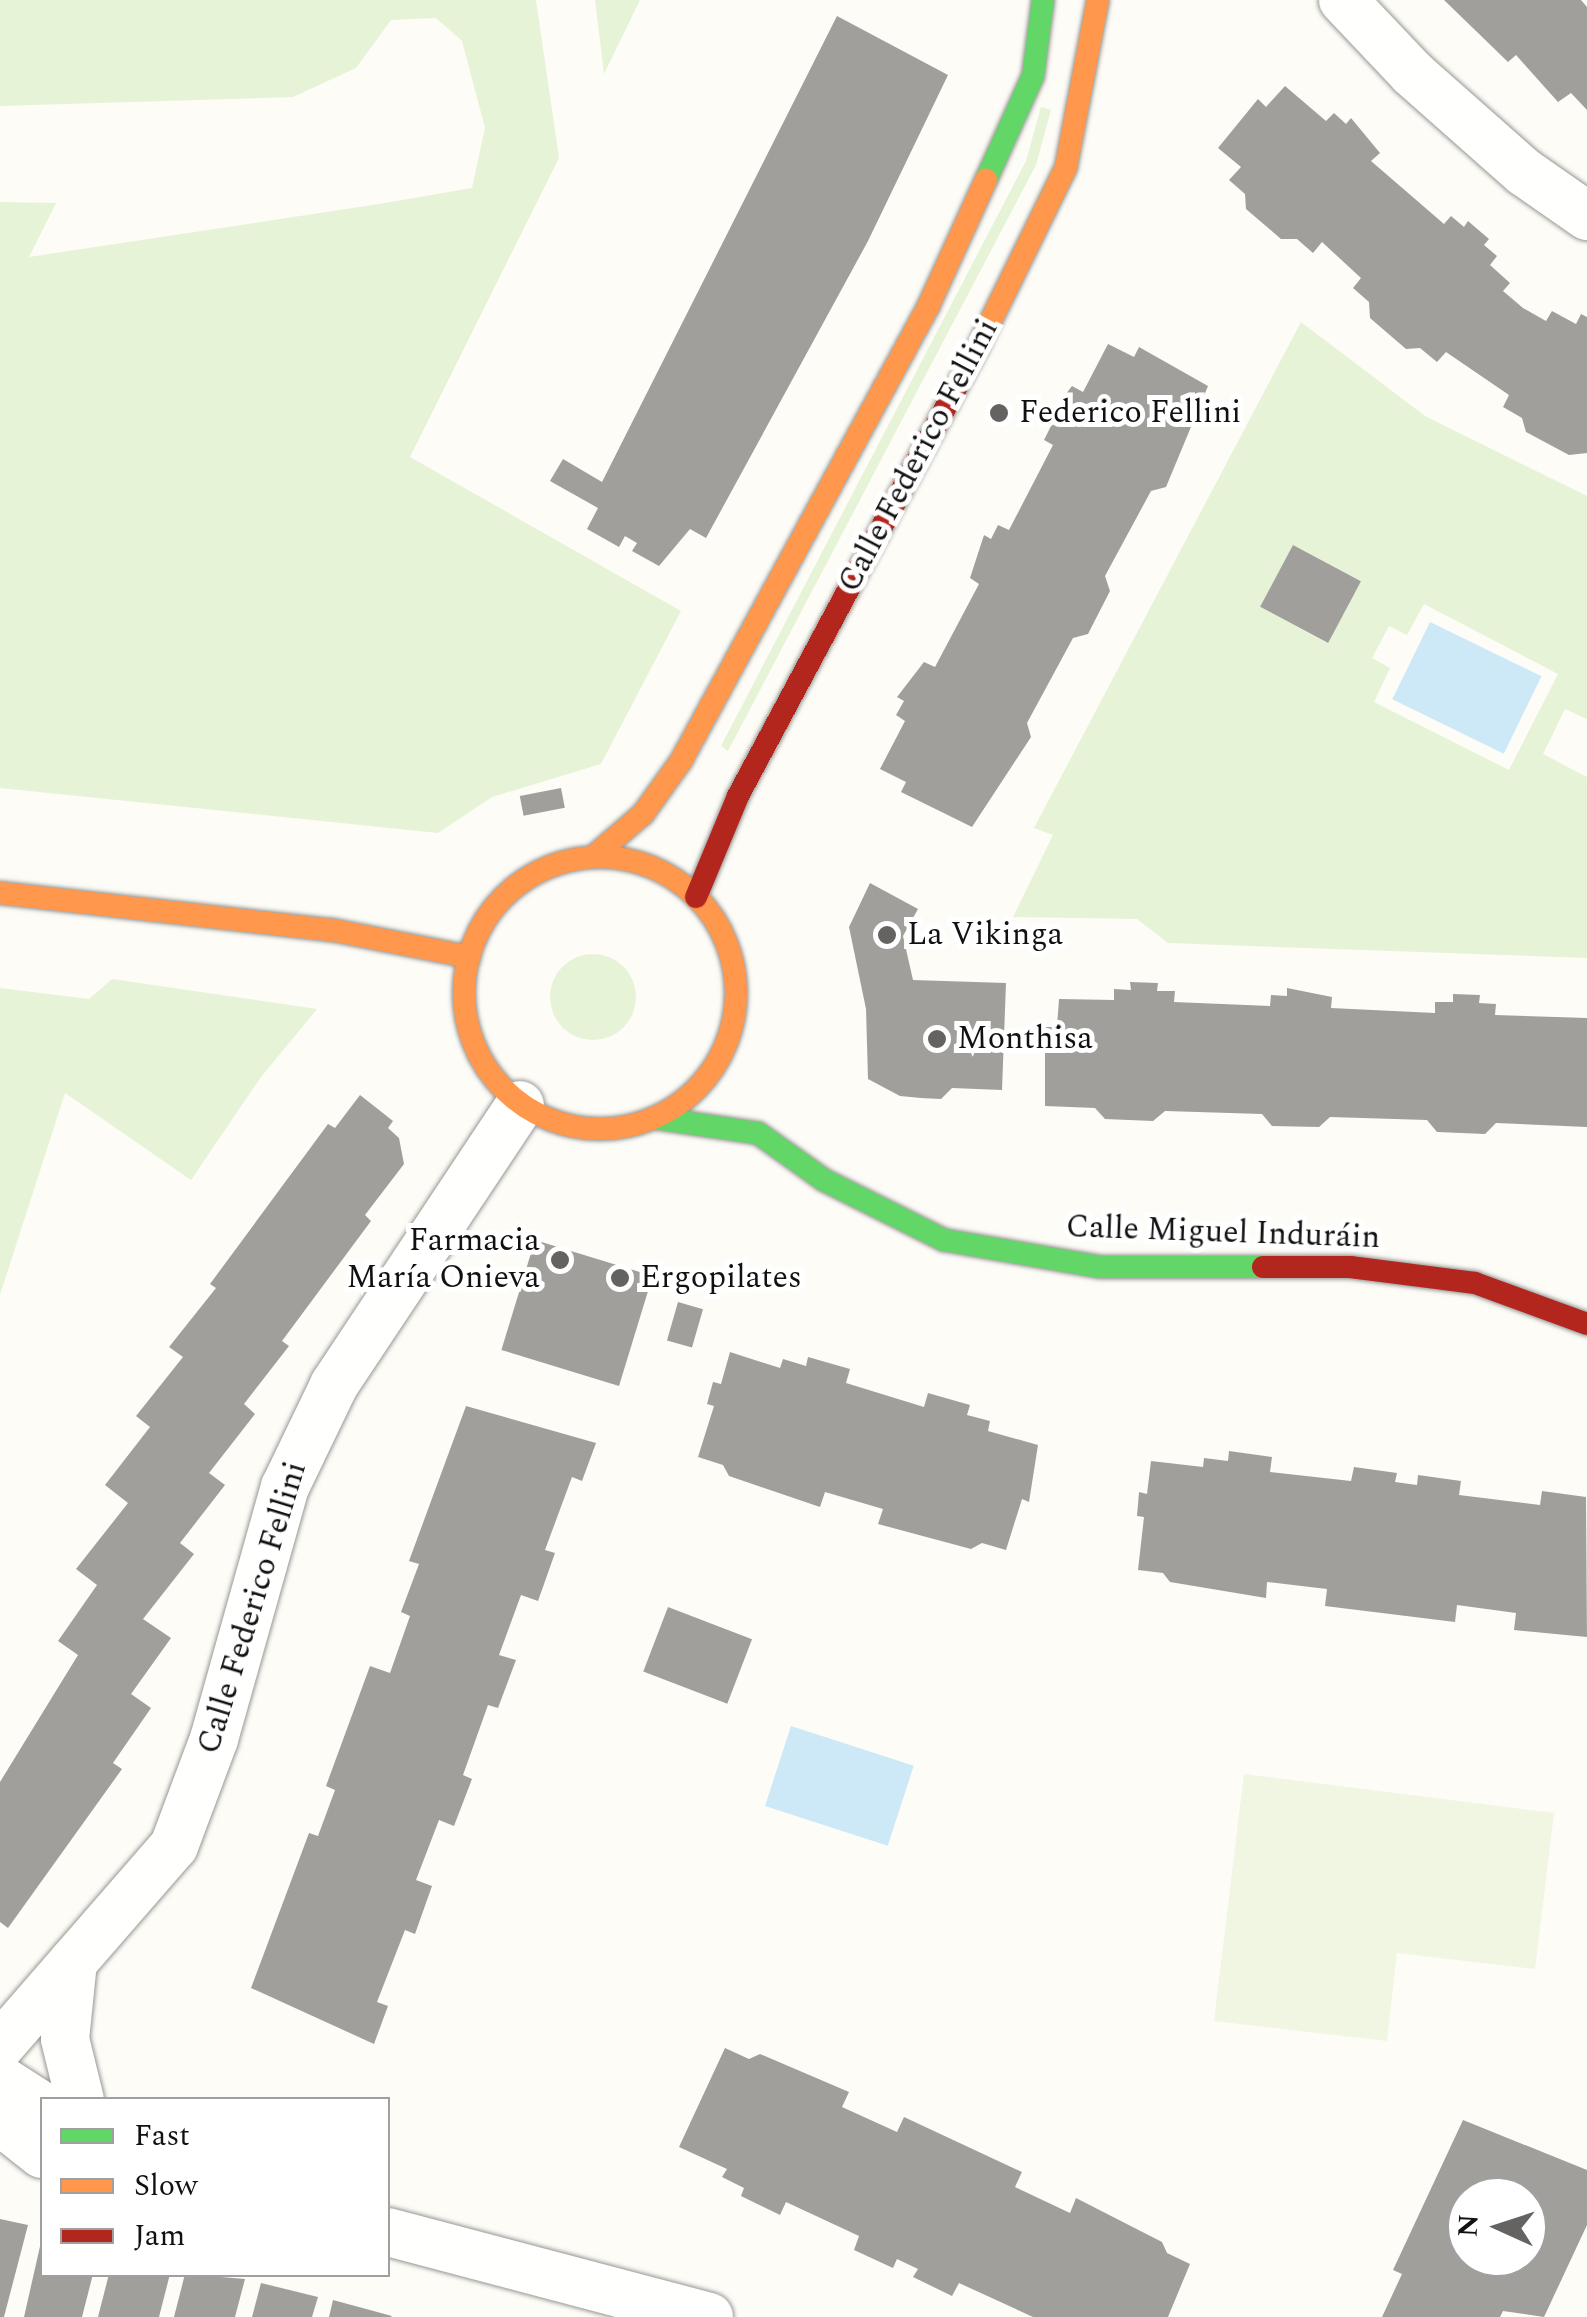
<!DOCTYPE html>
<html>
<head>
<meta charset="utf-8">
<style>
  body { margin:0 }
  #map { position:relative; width:1587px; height:2317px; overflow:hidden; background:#fdfcf7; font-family:Spectral,serif }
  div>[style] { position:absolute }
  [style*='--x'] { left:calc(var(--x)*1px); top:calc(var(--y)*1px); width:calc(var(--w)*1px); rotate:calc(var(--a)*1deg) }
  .green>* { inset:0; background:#e7f3d7 }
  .round { border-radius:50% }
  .pitch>* { inset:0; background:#f0f6e1 }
  .water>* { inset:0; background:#cde8f7; transform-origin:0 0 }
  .building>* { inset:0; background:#a19f9c; transform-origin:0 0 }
  .roads { filter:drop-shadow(0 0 2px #979795) drop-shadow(0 0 2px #979795) }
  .street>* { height:48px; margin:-24px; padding:0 24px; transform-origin:24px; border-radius:24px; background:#fffffe }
  .fast>* { height:22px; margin:-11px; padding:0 11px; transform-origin:11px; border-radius:11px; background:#63d668 }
  .slow>* { height:22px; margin:-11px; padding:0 11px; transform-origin:11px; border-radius:11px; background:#ff974d }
  .slow>.ring { margin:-11px; padding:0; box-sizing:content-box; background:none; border:22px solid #ff974d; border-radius:50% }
  .jam>* { height:22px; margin:-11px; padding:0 11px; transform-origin:11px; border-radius:11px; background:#b3261e }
  .dots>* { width:28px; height:28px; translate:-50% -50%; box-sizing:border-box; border:5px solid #fff; border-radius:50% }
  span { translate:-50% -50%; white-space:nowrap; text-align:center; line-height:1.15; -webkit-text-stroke:10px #fff; paint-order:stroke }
  .poi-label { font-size:32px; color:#111 }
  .left { translate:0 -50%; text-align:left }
  .right { translate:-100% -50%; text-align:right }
  .street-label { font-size:32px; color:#111 }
  .legend { position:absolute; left:40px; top:2097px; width:350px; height:180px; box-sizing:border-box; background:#fff; border:2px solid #a0a0a0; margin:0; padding:12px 18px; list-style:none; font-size:30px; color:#111 }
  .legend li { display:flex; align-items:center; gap:20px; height:50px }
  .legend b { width:50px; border:2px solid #a0a0a0 }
  .north { position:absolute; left:1447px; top:2177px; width:100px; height:100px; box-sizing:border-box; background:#fff; border:2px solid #a0a0a0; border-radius:50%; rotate:273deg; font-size:28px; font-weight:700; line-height:40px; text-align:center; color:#111 }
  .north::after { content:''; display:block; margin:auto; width:35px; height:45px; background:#646362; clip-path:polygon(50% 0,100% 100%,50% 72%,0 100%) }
</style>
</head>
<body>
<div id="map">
  <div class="green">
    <i style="clip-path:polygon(0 0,536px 0,559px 158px,410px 457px,681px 611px,601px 764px,492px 797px,438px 833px,0 788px,0 202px,56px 203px,29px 257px,379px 204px,472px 188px,485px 128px,462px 41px,436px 18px,391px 20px,356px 68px,293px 97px,0 106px)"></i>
    <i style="clip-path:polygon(595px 0,640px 0,604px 74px)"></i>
    <i style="clip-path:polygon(1041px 107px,1051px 110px,1036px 165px,728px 751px,721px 746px,1026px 161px)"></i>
    <i style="clip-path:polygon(evenodd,1301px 322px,1425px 416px,1587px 496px,1587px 719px,1565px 709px,1543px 754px,1587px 777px,1587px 958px,1168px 943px,1137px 919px,1013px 917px,1053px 835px,1034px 828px,1301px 322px,1293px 545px,1361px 581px,1327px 643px,1261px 607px,1293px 545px,1301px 322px,1424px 604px,1558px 674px,1509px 770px,1374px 702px,1390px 668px,1372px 658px,1389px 626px,1407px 635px,1424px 604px)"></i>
    <i class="round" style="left:550px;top:954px;width:86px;height:86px"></i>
    <i style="clip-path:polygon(112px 979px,317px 1009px,261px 1077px,191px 1180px,65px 1093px,0 1295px,0 988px,89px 999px)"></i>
  </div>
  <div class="pitch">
    <i style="clip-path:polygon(1244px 1774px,1554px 1813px,1535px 1969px,1397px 1953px,1387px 2041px,1214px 2021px)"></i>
  </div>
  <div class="water">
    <i style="left:1430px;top:622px;width:124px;height:86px;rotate:26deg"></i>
    <i style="left:791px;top:1726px;width:129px;height:84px;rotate:18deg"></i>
  </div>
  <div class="building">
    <i style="clip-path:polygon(1444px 0,1581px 0,1587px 7px,1587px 110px,1571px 93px,1558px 102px,1516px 55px,1508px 62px)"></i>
    <i style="clip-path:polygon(837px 16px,948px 75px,868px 241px,706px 538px,690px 529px,659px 566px,632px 551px,637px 543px,625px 536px,619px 547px,587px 529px,598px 508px,550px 481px,563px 459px,602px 482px)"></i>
    <i style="clip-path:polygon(1285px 86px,1326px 121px,1334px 113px,1346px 124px,1351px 118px,1380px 153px,1371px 161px,1444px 224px,1451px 216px,1464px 227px,1468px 221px,1489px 239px,1484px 245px,1497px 256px,1490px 265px,1510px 283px,1503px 291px,1523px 308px,1546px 321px,1552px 311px,1576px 324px,1581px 314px,1587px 317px,1587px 453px,1569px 455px,1526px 432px,1522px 418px,1503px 407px,1509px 395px,1446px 352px,1437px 362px,1420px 348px,1406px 349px,1370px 318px,1369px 302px,1353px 288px,1361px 278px,1322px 242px,1313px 253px,1297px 239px,1281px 239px,1246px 209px,1245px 194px,1229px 180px,1241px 167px,1218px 148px,1258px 99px,1266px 107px)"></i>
    <i style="clip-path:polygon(1108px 344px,1134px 357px,1139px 347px,1208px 386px,1166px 487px,1151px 491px,1105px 576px,1110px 591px,1088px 634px,1073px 638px,1027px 723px,1031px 737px,972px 827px,901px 792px,906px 782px,880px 769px,905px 721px,896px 715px,904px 701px,897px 697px,924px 662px,935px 667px,979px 584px,970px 578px,984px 535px,991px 539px,998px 525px,1009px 530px,1053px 445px,1044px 440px,1052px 424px,1045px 421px,1072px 386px,1083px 392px)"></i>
    <i style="left:1293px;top:545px;width:77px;height:70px;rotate:28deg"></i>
    <i style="left:561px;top:788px;width:20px;height:42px;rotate:79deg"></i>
    <i style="clip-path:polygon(870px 883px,918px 909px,903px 936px,913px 980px,1006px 983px,1002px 1090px,952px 1088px,941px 1099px,921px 1098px,900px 1096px,868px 1079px,866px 1009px,849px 927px)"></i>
    <i style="clip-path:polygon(1130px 982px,1158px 983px,1157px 991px,1175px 991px,1174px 1002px,1270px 1006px,1271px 995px,1287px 996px,1287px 988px,1332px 997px,1331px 1008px,1435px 1013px,1435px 1002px,1453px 1002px,1453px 994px,1480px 995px,1479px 1003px,1496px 1004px,1495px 1015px,1587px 1018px,1587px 1127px,1496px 1123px,1485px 1134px,1437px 1132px,1427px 1120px,1330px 1117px,1319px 1127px,1272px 1126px,1262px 1114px,1165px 1111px,1153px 1121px,1105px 1119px,1095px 1108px,1045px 1106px,1045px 1027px,1057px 1027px,1059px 999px,1114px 1000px,1114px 989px,1131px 990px)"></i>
    <i style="clip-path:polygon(360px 1095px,393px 1121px,388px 1128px,399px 1138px,404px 1164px,365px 1215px,371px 1221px,282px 1341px,289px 1346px,244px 1404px,255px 1414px,209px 1473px,225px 1485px,180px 1543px,194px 1554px,143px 1619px,171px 1638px,131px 1694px,151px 1708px,113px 1763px,122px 1769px,8px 1928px,0 1922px,0 1782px,78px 1655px,58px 1641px,97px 1585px,76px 1569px,128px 1503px,105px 1485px,150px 1427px,136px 1416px,183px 1357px,169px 1347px,216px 1288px,210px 1284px,328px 1124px,335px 1128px)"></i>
    <i style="left:535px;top:1240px;width:123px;height:115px;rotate:17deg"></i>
    <i style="left:678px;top:1302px;width:26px;height:40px;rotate:16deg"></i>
    <i style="clip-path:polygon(730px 1352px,780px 1368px,783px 1359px,806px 1366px,808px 1357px,850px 1369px,846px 1383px,924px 1407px,928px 1393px,970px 1405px,967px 1415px,990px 1421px,988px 1431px,1038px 1445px,1029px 1502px,1022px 1499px,1006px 1550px,982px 1543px,971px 1549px,878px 1524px,883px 1509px,825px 1492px,820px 1507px,729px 1476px,723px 1465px,698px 1457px,714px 1406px,707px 1404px,713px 1382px,721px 1384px)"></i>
    <i style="clip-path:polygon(466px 1406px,596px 1443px,582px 1481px,572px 1477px,545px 1550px,555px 1553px,538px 1601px,521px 1595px,499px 1655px,516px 1660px,498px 1708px,488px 1705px,463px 1775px,472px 1779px,454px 1826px,439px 1820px,416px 1880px,432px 1886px,415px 1934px,405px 1930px,377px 2002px,388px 2006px,374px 2044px,251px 1988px,309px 1833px,318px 1836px,335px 1790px,326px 1786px,370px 1666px,390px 1673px,410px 1616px,401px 1612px,419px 1564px,409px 1561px)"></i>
    <i style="clip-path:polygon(1229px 1451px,1272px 1457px,1270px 1472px,1351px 1481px,1354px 1467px,1397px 1473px,1395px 1482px,1417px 1485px,1418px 1475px,1461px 1481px,1459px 1495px,1540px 1505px,1542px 1491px,1586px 1497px,1587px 1637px,1514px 1630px,1516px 1613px,1457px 1605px,1455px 1622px,1325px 1606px,1327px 1589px,1267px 1582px,1266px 1598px,1170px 1582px,1163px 1573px,1138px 1570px,1144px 1517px,1137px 1516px,1139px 1492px,1147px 1494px,1151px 1461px,1203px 1467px,1204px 1458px,1228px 1461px)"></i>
    <i style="left:668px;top:1607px;width:90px;height:69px;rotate:21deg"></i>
    <i style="clip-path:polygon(725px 2048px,749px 2059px,760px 2054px,849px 2092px,842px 2107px,897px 2132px,904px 2117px,1022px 2172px,1015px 2187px,1070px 2213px,1076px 2198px,1162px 2242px,1167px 2253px,1190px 2264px,1168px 2317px,1033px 2317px,959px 2283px,952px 2296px,913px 2277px,918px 2269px,897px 2259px,893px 2268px,854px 2250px,859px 2236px,786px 2202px,780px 2215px,741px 2196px,744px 2188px,722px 2177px,727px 2169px,679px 2147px)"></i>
    <i style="clip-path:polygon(evenodd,1463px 2120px,1587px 2170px,1587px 2225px,1544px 2317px,1503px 2311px,1500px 2317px,1382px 2317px,1402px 2274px,1393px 2270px,1463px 2120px,1467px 2197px,1527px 2197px,1527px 2257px,1467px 2257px,1467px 2197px)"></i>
    <i style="clip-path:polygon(0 2219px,28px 2225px,4px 2317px,0 2317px)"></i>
    <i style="clip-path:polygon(41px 2242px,42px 2274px,93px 2274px,82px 2317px,24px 2317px)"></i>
    <i style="clip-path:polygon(109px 2274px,170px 2274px,159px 2317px,98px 2317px)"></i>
    <i style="clip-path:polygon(185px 2274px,245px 2279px,235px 2317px,174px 2317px)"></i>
    <i style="clip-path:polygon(261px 2283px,318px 2297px,312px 2317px,252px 2317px)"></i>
    <i style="clip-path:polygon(333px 2300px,392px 2316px,391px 2317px,329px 2317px)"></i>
  </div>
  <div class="roads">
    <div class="street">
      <i style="--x:1343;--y:0;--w:100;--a:46.6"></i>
      <i style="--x:1412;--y:73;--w:149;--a:41.5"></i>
      <i style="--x:1524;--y:172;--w:77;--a:34.9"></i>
      <i style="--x:73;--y:1962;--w:77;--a:95.9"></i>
      <i style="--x:65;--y:2039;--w:63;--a:76.2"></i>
      <i style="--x:0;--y:2046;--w:265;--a:-49"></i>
      <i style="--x:174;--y:1846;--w:114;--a:-69.5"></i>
      <i style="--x:214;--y:1739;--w:262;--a:-74.3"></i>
      <i style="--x:285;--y:1487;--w:113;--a:-64.3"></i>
      <i style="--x:334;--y:1385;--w:336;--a:-56.4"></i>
      <i style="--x:0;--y:2079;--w:50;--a:32.7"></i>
      <i style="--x:0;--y:2121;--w:53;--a:38.2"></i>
      <i style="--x:388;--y:2232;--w:332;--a:14.8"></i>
    </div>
    <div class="fast">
      <i style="--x:986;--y:180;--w:114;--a:-65.7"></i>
      <i style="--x:1033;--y:76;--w:77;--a:-82.5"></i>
      <i style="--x:655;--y:1118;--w:104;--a:8.3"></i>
      <i style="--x:758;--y:1133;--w:81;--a:35.5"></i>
      <i style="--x:824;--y:1180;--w:134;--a:26.6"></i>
      <i style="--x:944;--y:1240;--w:158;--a:9.8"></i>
      <i style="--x:1100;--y:1267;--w:163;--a:0"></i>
    </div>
    <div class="slow">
      <i style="--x:978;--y:347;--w:200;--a:-63.9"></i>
      <i style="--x:1066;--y:167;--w:170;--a:-79.2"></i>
      <i style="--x:594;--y:856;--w:65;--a:-40.6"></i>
      <i style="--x:643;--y:814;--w:65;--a:-54.4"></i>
      <i style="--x:681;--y:761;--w:517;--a:-61.45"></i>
      <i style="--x:928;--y:307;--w:140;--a:-65.5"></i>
      <i class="ring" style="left:464px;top:857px;width:250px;height:250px"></i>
      <i style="--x:0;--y:893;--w:334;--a:6.4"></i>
      <i style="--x:332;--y:930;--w:140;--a:11.1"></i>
    </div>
    <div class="jam">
      <i style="--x:696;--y:897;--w:109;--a:-67.4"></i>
      <i style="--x:738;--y:796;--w:509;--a:-61.87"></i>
      <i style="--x:1263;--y:1267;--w:87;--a:0"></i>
      <i style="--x:1350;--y:1267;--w:126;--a:7.3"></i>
      <i style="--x:1475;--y:1283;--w:119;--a:20.1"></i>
    </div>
  </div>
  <div class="dots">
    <i style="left:999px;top:413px;background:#646362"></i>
    <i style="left:887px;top:935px;background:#646362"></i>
    <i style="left:937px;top:1039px;background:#646362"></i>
    <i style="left:560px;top:1260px;background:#646362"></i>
    <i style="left:620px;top:1278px;background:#646362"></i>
  </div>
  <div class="poi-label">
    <span class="left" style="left:1019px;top:413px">Federico Fellini</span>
    <span class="left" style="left:907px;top:935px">La Vikinga</span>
    <span class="left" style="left:957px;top:1039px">Monthisa</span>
    <span class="right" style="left:540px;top:1260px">Farmacia<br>María Onieva</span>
    <span class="left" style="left:640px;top:1278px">Ergopilates</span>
  </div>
  <div class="street-label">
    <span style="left:919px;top:456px;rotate:-62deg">Calle Federico Fellini</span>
    <span style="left:1223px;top:1233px;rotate:2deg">Calle Miguel Induráin</span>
    <span style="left:253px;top:1608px;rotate:-73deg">Calle Federico Fellini</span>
  </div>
  <ul class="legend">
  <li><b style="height:12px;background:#63d668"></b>Fast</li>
  <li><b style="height:12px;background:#ff974d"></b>Slow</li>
  <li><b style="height:12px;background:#b3261e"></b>Jam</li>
  </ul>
  <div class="north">N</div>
</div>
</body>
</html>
